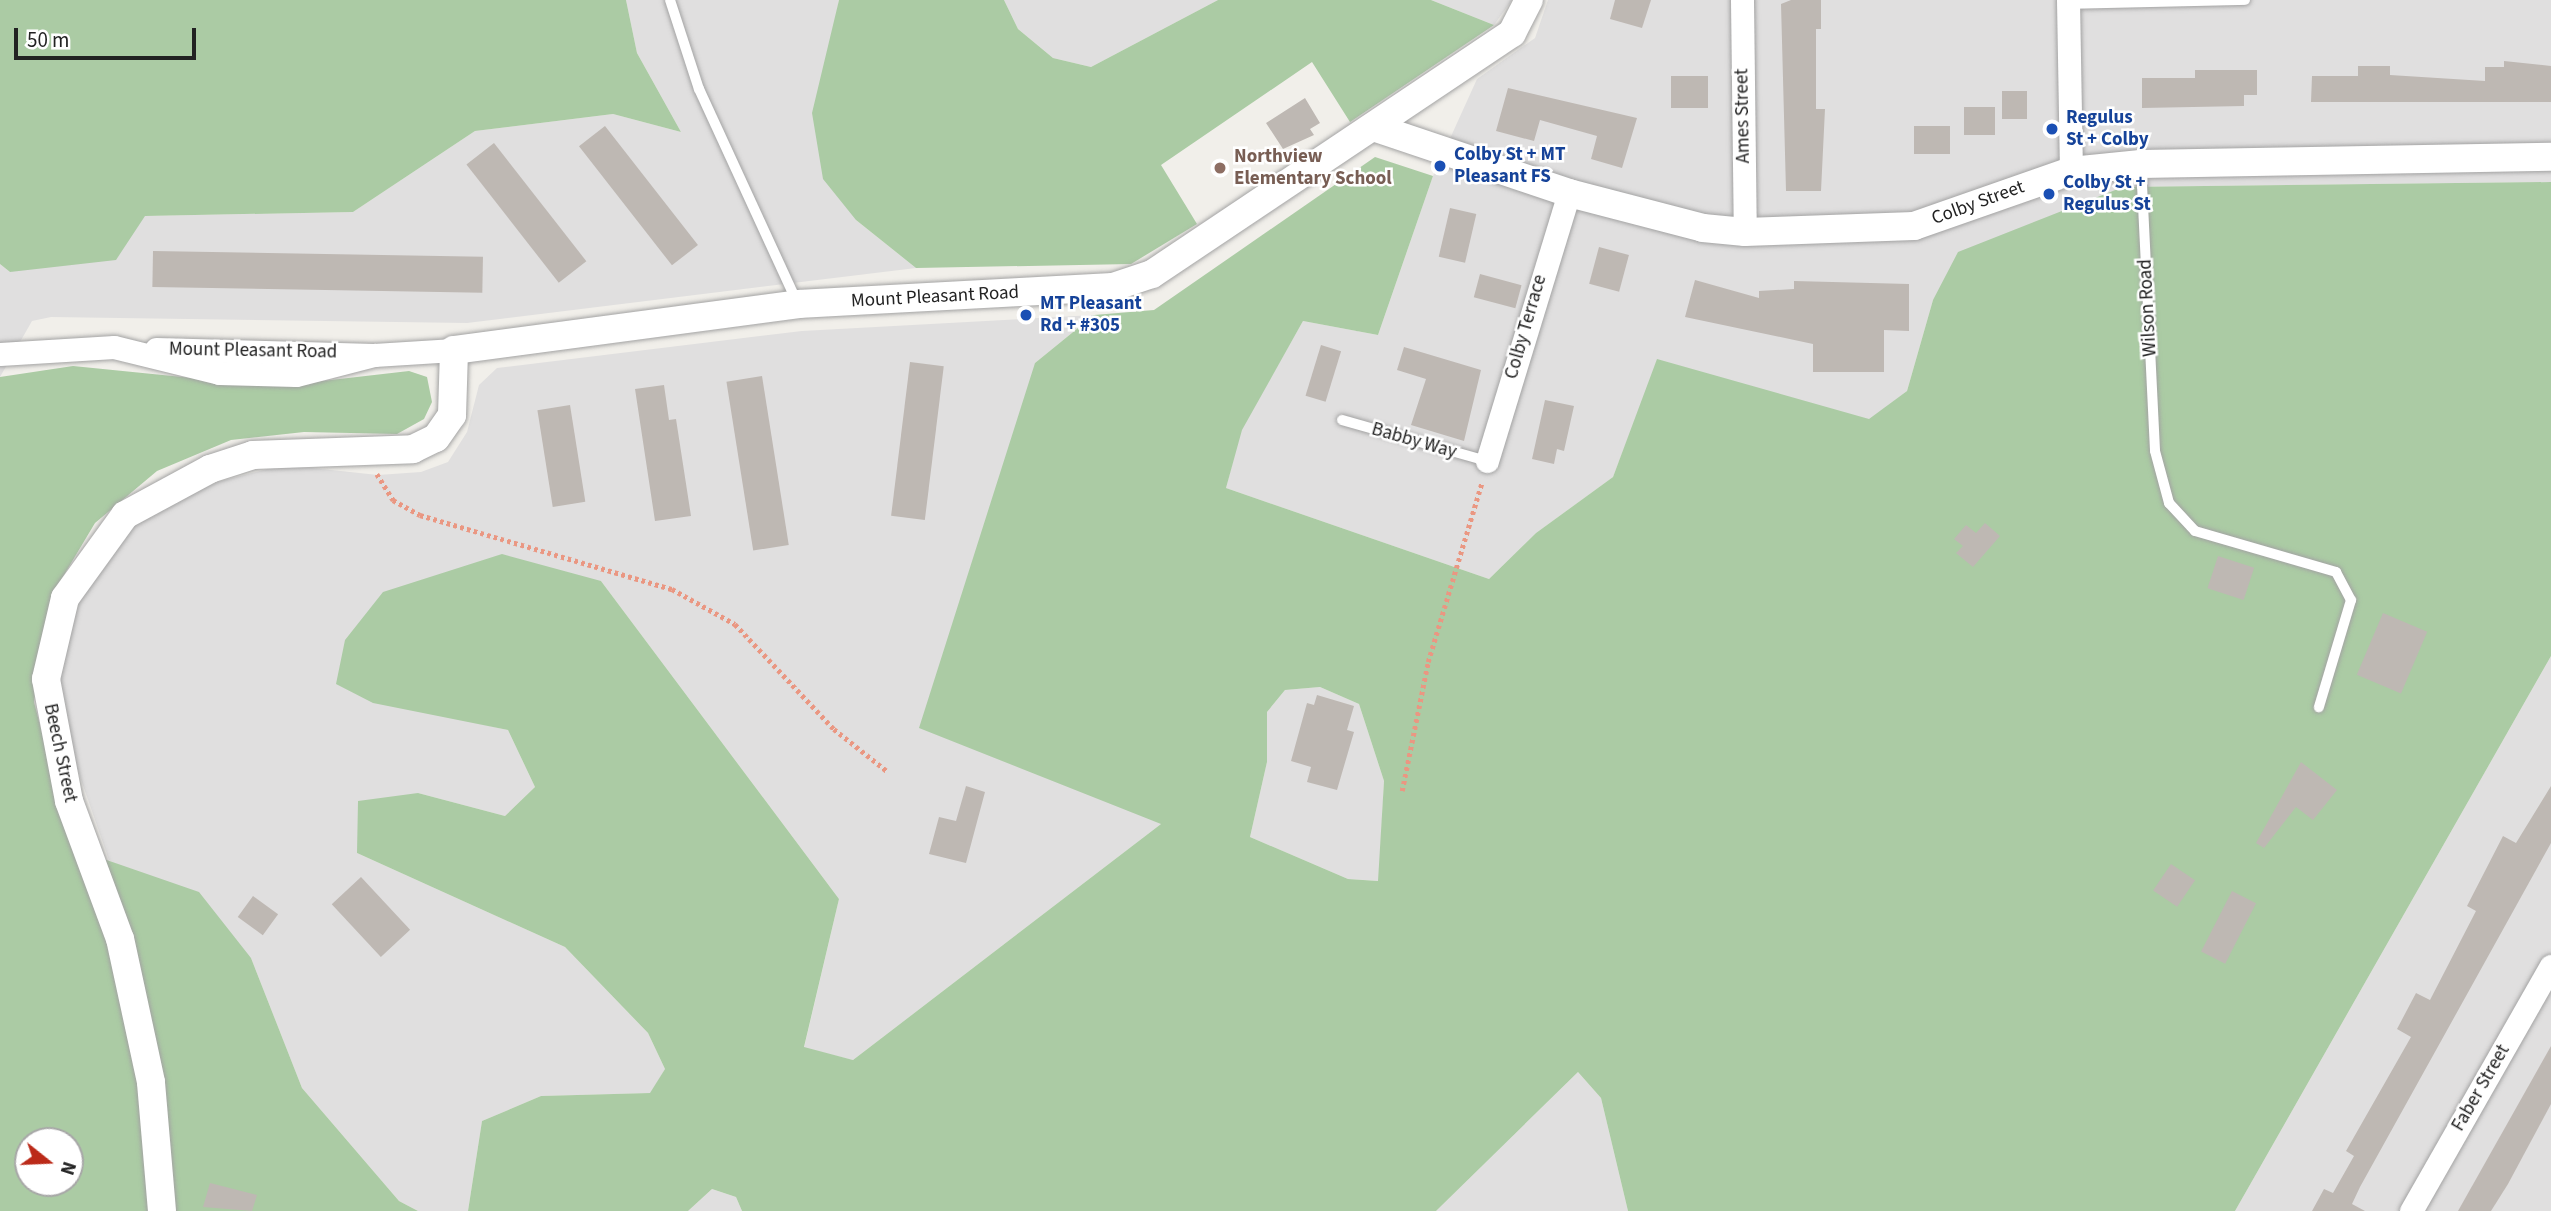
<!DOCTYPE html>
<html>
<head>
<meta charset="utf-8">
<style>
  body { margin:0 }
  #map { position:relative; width:2551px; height:1211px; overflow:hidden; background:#f1efea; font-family:"Source Sans 3",sans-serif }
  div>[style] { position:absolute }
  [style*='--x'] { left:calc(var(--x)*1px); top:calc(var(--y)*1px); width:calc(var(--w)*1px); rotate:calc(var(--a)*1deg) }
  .residential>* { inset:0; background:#e0dfdf }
  .forest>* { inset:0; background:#abcba4 }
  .building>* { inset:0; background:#beb8b3; transform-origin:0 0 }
  .path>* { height:4.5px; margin-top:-2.25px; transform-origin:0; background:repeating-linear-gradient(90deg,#ea9782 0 3.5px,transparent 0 7px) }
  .roads { filter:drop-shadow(0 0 2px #a3a3a3) drop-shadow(0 0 2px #a3a3a3) }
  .service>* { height:10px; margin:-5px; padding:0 5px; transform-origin:5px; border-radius:5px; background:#fff }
  .minor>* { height:23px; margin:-11.5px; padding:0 11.5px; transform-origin:11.5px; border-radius:11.5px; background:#fff }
  .tertiary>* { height:28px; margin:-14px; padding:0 14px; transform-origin:14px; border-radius:14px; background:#fff }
  .dots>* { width:19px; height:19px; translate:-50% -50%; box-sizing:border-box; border:4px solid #fff; border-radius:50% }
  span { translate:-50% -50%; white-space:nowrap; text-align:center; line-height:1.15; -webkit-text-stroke:5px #fff; paint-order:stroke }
  .street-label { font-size:19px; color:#222 }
  .transit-label { font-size:19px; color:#164399; font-weight:700 }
  .left { translate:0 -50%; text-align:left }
  .education-label { font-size:19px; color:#785e54; font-weight:700 }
  .north { position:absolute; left:14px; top:1127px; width:70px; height:70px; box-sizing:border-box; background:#fff; border:2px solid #a7a7a7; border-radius:50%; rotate:108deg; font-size:19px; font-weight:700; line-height:28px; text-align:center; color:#222 }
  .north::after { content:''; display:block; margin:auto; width:24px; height:32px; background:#bb2a19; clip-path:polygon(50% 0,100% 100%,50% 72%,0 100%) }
  .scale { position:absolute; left:14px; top:28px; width:182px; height:32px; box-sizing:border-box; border:4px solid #222; border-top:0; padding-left:9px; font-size:21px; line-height:24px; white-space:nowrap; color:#222; -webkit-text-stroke:5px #fff; paint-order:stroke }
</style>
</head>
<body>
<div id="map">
  <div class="residential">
    <i style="clip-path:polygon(626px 0,839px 0,832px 37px,856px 220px,916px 268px,467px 323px,51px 317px,32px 321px,0 377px,0 264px,10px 272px,144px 216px,353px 212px,475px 131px,613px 114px,681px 132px,637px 53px)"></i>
    <i style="clip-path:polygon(1004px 0,1218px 0,1091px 67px,1053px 58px,1018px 29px)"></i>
    <i style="clip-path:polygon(1431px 0,1512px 0,1494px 25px)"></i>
    <i style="clip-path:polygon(1548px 0,2551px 0,2551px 182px,2123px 187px,1933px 300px,1907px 391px,1869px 420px,1658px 360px,1613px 477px,1536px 533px,1489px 579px,1226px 488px,1241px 430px,1303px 321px,1378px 335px,1433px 176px,1477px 79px,1535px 38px)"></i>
    <i style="clip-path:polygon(1094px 315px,1035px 363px,1161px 824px,853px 1060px,804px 1048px,839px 899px,601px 581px,449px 717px,508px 730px,535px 787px,505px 816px,418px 793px,357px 853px,565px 947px,648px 1033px,665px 1069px,651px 1093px,541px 1096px,482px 1121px,468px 1211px,418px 1211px,399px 1201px,302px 1088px,251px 958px,109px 860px,62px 725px,57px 681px,80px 598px,104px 561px,145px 515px,217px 482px,284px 465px,378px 475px,421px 472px,448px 462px,467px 432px,479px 385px,497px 368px,802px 331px)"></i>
    <i style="clip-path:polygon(2551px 656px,2551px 1211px,2235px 1211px)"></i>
    <i style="clip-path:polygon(1320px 687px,1359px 704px,1384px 781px,1379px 881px,1348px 879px,1250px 837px,1267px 762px,1267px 712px,1285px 690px)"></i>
    <i style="clip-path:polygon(1578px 1072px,1601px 1098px,1628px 1211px,1436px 1211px)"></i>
    <i style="clip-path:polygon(712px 1189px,736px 1197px,742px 1211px,688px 1211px)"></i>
  </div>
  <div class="forest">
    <i style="clip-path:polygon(0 0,626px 0,637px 53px,681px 132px,613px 114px,475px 131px,353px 212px,145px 216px,116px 260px,10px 272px,0 264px)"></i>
    <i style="clip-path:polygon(839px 0,1004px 0,1018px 29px,1053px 58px,1091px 67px,1218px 0,1431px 0,1494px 25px,1350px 122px,1312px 62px,1161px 165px,1197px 224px,1131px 264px,916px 268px,856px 220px,823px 179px,812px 113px)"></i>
    <i style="clip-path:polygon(evenodd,1375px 157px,1433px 176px,1378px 335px,1303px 321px,1242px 430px,1226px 488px,1489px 579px,1536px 533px,1613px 477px,1657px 359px,1869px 419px,1907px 391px,1933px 300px,1958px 252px,2123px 187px,2551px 182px,2551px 656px,2235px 1211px,1628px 1211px,1601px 1098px,1578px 1072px,1436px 1211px,742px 1211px,736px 1197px,712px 1189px,688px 1211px,468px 1211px,482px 1121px,541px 1096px,650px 1093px,665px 1069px,648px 1033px,565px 947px,357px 853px,358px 801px,418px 793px,505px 816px,535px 787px,508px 730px,373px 703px,336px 684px,345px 640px,383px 592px,502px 554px,601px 581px,839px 899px,804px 1047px,853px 1060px,1161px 824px,919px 728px,1035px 363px,1094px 315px,1154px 310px,1375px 157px,1320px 687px,1359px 704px,1384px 781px,1378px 881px,1348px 879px,1250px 837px,1267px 762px,1267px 712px,1285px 690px,1320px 687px)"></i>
    <i style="clip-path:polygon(evenodd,73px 366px,232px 382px,296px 384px,409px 371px,427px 377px,432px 402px,424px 419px,397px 434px,304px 432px,231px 440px,157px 471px,95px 523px,58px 585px,41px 640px,34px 702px,72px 848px,199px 892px,251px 958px,302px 1088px,399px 1201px,418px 1211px,0 1211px,0 377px,73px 366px,28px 1141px,70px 1141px,70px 1183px,28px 1183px,28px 1141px)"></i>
  </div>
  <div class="building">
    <i style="clip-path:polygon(1615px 0,1651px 0,1642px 28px,1610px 19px)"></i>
    <i style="clip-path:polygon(1791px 0,1821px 0,1821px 29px,1816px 29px,1816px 109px,1825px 109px,1821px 191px,1786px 191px,1781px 4px)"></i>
    <i style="clip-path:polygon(2504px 61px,2551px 66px,2551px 102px,2311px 102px,2312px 76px,2358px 76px,2358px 66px,2390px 66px,2390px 75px,2485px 81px,2485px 67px,2504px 67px)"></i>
    <i style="clip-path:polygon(2195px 70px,2257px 70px,2257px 95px,2244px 95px,2244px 106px,2142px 108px,2142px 78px,2195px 78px)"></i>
    <i style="left:1671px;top:76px;width:37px;height:32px"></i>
    <i style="clip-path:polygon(1508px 88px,1637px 118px,1622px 168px,1591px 159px,1597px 136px,1540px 120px,1534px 141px,1496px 131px)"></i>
    <i style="left:2002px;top:91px;width:25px;height:28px"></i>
    <i style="clip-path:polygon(1305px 98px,1320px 123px,1310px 129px,1314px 135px,1283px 149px,1266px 123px)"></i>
    <i style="left:1964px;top:107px;width:31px;height:28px"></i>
    <i style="left:605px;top:126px;width:151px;height:33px;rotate:52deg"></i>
    <i style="left:1914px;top:126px;width:36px;height:28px"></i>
    <i style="left:494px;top:143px;width:150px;height:35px;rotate:52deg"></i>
    <i style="left:1450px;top:208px;width:27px;height:50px;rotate:13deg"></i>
    <i style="left:1599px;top:247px;width:31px;height:38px;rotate:15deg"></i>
    <i style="left:153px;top:251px;width:330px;height:36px;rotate:1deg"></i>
    <i style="left:1480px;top:274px;width:43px;height:24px;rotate:15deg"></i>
    <i style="clip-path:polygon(1695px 280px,1759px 298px,1759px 291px,1794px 289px,1794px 281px,1909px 284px,1909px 331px,1884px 330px,1884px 372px,1813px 372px,1813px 344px,1685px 317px)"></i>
    <i style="left:1321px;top:345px;width:21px;height:53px;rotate:17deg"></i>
    <i style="clip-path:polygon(1404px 347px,1481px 370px,1464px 441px,1411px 425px,1426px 379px,1397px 370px)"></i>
    <i style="left:910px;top:362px;width:34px;height:155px;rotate:7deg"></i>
    <i style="left:762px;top:376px;width:171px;height:36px;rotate:81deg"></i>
    <i style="clip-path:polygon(664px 385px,669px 420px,676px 419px,691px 516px,655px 521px,635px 389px)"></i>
    <i style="clip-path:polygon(1545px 400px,1574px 406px,1564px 451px,1557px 449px,1554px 464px,1532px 459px)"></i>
    <i style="left:570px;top:405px;width:98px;height:33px;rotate:81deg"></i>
    <i style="clip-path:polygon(1985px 523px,2000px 536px,1973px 567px,1956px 553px,1963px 546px,1954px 539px,1966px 525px,1976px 533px)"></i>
    <i style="left:2218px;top:556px;width:38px;height:34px;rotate:18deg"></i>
    <i style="left:2383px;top:613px;width:48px;height:67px;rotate:23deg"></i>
    <i style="clip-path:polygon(1317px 695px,1354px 706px,1347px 730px,1354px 732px,1337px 790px,1307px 782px,1311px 767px,1291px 761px,1307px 703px,1314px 705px)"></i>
    <i style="clip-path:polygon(2301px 762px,2337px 790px,2313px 820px,2296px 807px,2264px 848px,2256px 843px)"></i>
    <i style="clip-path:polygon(966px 786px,985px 792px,966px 863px,929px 854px,939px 817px,956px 821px)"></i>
    <i style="clip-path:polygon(2551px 786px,2551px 843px,2360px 1187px,2352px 1204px,2365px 1211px,2312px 1211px,2324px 1189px,2333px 1193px,2354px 1156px,2346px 1151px,2411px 1037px,2397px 1029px,2416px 993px,2430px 1000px,2476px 911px,2467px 906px,2503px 836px,2516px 843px)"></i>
    <i style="left:2171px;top:864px;width:29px;height:32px;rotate:34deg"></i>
    <i style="left:361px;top:877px;width:72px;height:40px;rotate:47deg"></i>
    <i style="left:2232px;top:891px;width:27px;height:68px;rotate:27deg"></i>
    <i style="left:253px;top:896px;width:31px;height:26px;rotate:36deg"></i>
    <i style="clip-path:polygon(2551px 1046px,2551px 1104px,2508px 1184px,2491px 1211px,2458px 1211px)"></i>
    <i style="clip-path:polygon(210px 1183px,257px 1195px,252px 1211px,203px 1207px)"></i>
  </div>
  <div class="path">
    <i style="--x:377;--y:474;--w:31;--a:58"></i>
    <i style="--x:393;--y:500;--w:31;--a:29"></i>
    <i style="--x:420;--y:515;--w:263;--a:16.4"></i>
    <i style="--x:672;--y:589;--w:72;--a:29.1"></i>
    <i style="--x:735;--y:624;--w:144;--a:46.7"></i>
    <i style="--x:834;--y:729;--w:68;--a:38.4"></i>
    <i style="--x:1402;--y:791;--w:132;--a:-78.6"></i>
    <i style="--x:1428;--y:662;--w:188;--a:-73.3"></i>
  </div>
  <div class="roads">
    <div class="service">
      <i style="--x:670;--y:0;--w:94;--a:72"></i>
      <i style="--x:699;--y:89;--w:234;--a:65.3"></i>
      <i style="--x:2068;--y:4;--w:177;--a:-1.3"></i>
      <i style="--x:2141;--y:164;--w:287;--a:87.2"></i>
      <i style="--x:2155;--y:451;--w:54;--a:74.9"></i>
      <i style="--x:2169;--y:503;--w:38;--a:47"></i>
      <i style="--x:2195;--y:531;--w:147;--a:16.2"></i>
      <i style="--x:2336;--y:572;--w:32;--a:62"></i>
      <i style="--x:2351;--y:600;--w:112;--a:106.7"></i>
      <i style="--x:1342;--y:420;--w:151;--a:15.8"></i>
    </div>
    <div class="minor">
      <i style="--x:1742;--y:0;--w:232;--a:89.3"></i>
      <i style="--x:2068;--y:0;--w:171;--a:89"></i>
      <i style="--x:156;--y:349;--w:218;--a:1.6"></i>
      <i style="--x:374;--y:355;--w:80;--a:-3.6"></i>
      <i style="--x:0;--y:354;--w:114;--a:-3.5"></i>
      <i style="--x:114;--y:347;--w:108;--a:13.9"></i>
      <i style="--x:219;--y:373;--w:77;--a:1.5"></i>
      <i style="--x:296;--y:375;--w:81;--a:-14.4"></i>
      <i style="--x:1487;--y:461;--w:280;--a:-73"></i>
      <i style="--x:2411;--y:1211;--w:282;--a:-60.3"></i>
    </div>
    <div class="tertiary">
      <i style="--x:1376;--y:128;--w:204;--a:18.6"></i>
      <i style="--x:1569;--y:193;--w:138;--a:14.6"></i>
      <i style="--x:1703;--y:228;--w:42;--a:5.4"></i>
      <i style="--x:1745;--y:232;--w:169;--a:-2"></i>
      <i style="--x:1914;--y:226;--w:166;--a:-19.3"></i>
      <i style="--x:2071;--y:171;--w:70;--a:-5.7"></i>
      <i style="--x:2141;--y:164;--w:410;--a:-1"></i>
      <i style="--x:162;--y:1211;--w:129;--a:-94.9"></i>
      <i style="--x:151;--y:1082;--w:146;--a:-102.2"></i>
      <i style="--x:120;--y:939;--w:147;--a:-110.3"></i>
      <i style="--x:69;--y:801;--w:124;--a:-100.7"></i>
      <i style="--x:46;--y:679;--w:83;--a:-76.8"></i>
      <i style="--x:65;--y:598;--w:102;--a:-54.1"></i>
      <i style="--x:125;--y:515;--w:97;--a:-28.4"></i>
      <i style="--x:210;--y:469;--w:45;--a:-18"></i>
      <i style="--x:253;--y:455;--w:160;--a:-2.1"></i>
      <i style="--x:413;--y:449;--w:25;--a:-26"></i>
      <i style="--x:436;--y:438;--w:28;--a:-55"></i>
      <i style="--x:452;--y:415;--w:65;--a:-88.2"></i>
      <i style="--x:454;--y:350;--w:347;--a:-7.6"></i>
      <i style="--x:798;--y:304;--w:315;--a:-3.1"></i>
      <i style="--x:1113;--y:287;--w:41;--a:-18.4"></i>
      <i style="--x:1152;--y:274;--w:433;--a:-33.8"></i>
      <i style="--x:1512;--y:33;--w:37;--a:-63"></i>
    </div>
  </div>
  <div class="dots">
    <i style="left:2052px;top:129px;background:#1a4fb4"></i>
    <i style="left:1440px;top:166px;background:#1a4fb4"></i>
    <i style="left:1220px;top:168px;background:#8d6e63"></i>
    <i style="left:2049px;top:194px;background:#1a4fb4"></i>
    <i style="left:1026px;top:315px;background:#1a4fb4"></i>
  </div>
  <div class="street-label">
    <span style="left:1743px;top:116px;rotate:-91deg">Ames Street</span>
    <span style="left:1978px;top:203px;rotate:-20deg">Colby Street</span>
    <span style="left:935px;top:297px;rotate:-3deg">Mount Pleasant Road</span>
    <span style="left:2148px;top:308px;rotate:-93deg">Wilson Road</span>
    <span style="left:1526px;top:327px;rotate:-74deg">Colby Terrace</span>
    <span style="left:253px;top:351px;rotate:1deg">Mount Pleasant Road</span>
    <span style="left:1414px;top:441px;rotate:16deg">Babby Way</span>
    <span style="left:60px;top:753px;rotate:78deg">Beech Street</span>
    <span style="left:2481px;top:1088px;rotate:-60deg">Faber Street</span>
  </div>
  <div class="transit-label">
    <span class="left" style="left:2066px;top:129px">Regulus<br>St + Colby</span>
    <span class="left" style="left:1454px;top:166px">Colby St + MT<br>Pleasant FS</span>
    <span class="left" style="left:2063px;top:194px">Colby St +<br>Regulus St</span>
    <span class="left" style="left:1040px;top:315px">MT Pleasant<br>Rd + #305</span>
  </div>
  <div class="education-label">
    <span class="left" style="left:1234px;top:168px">Northview<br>Elementary School</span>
  </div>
  <div class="north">N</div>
  <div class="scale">50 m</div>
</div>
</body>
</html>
